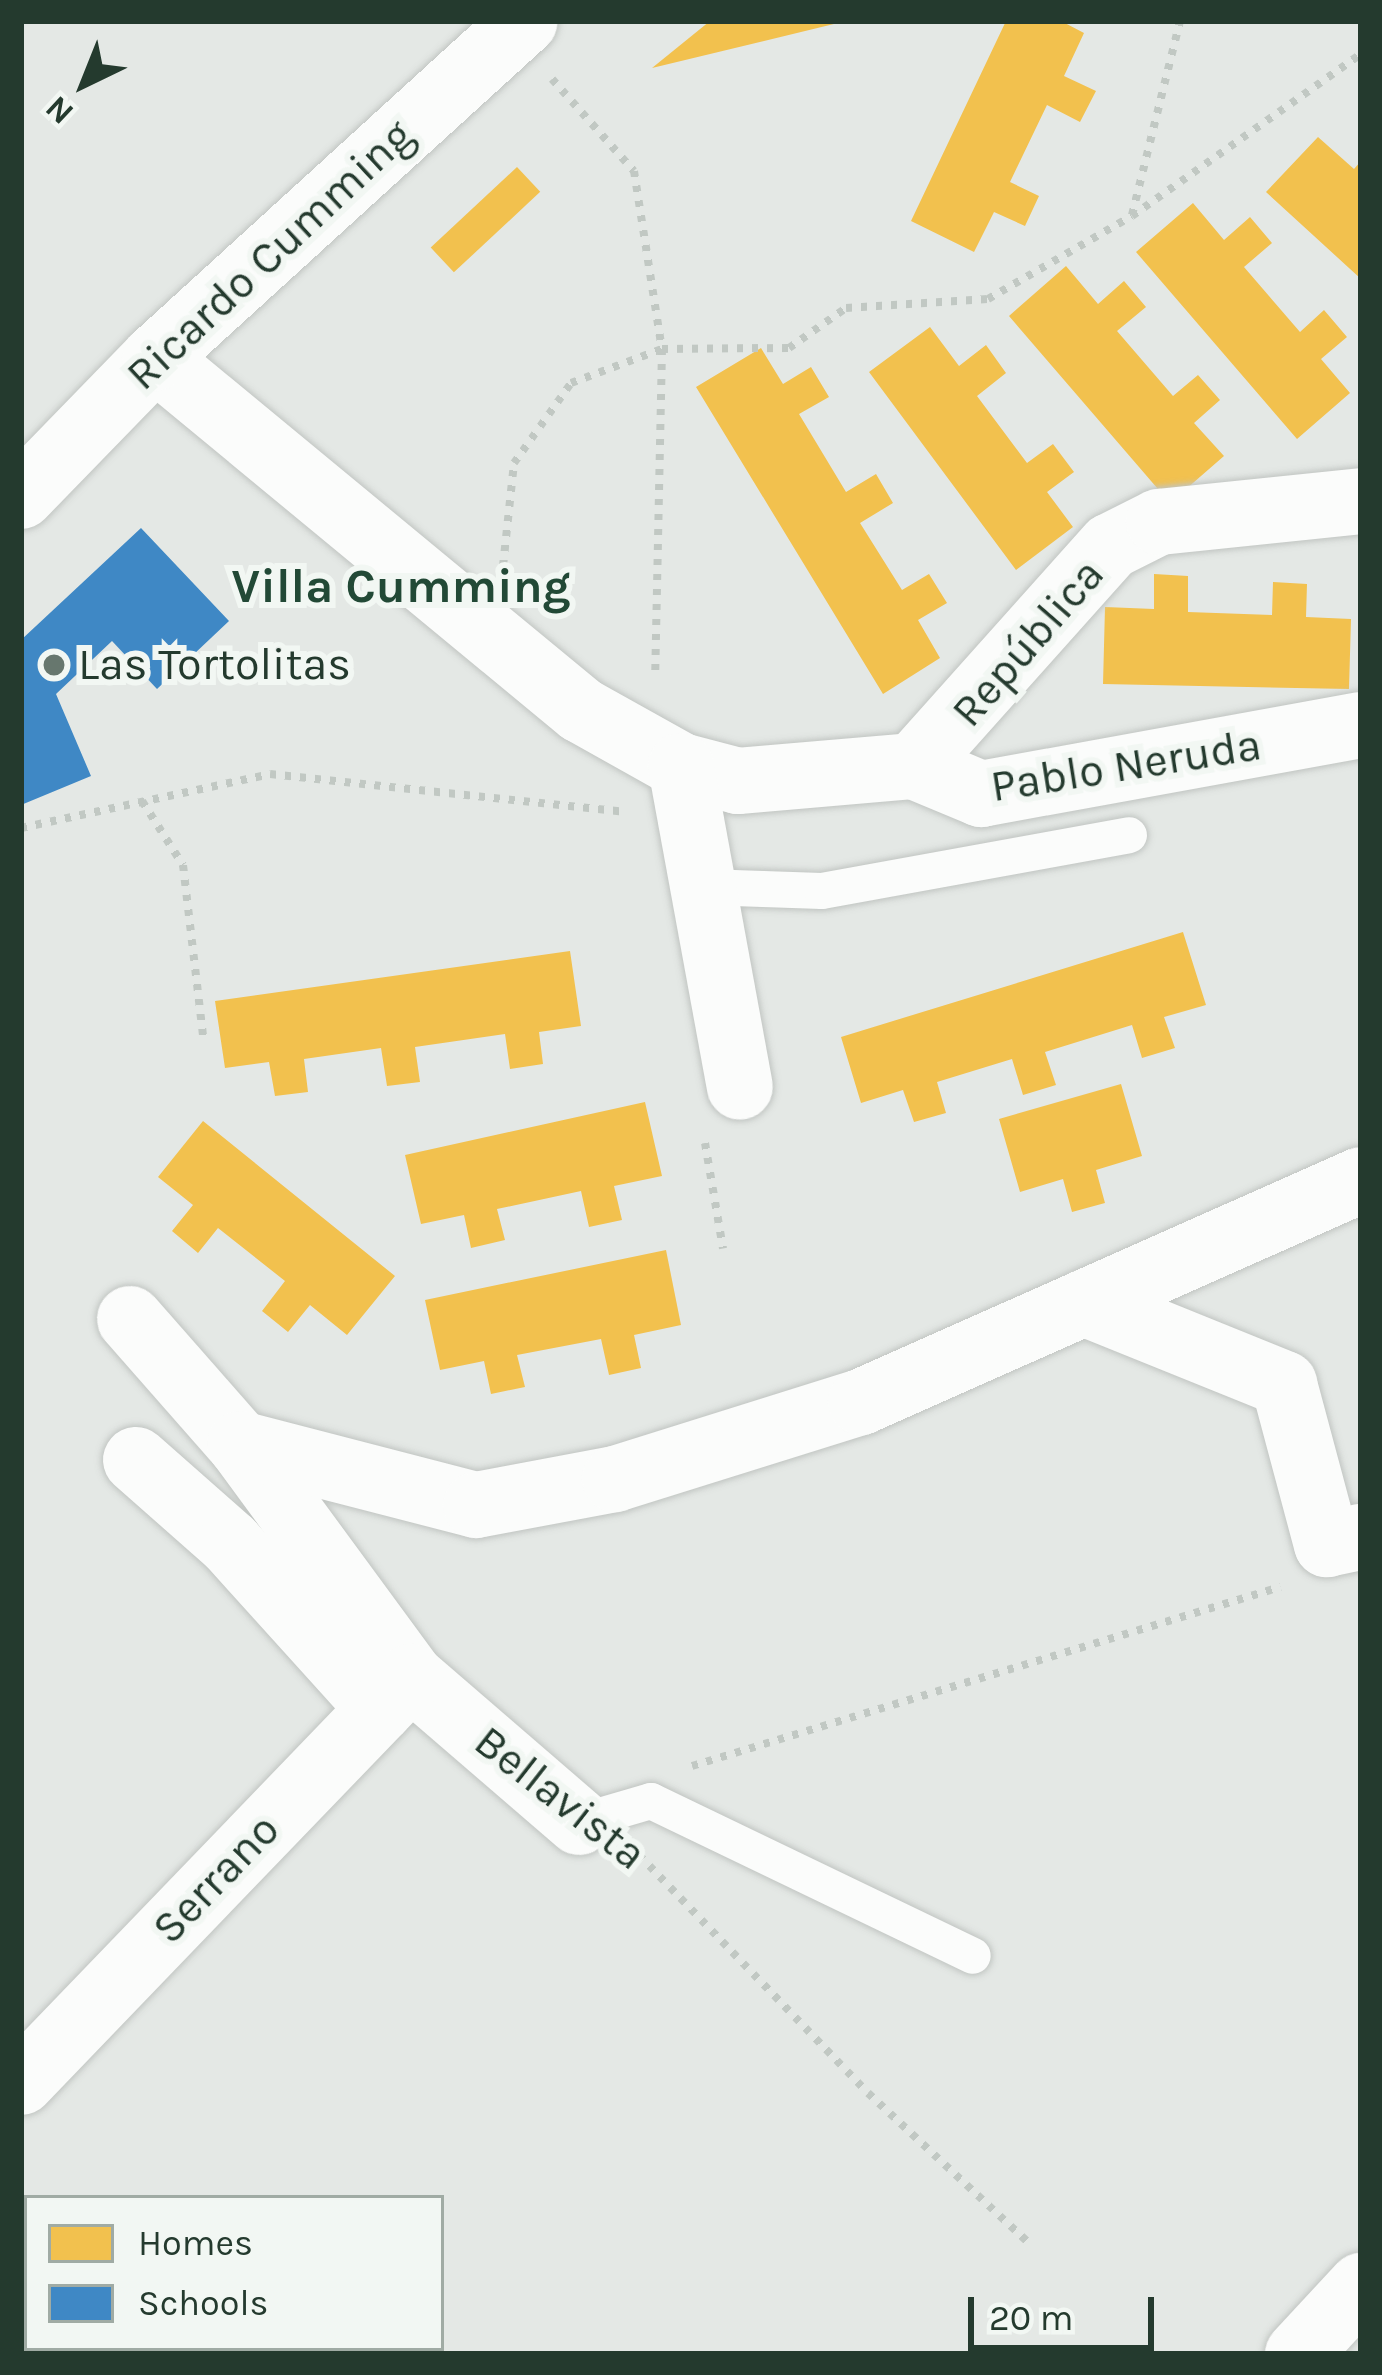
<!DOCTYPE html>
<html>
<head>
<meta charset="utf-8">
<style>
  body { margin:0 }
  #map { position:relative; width:1382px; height:2375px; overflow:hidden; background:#e4e8e5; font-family:Karla,sans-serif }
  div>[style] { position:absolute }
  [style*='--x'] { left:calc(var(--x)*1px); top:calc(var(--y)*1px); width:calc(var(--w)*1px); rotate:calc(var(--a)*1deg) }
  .homes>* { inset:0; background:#f2c14e; transform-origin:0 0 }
  .schools>* { inset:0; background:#3f88c5 }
  .path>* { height:8px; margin-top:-4px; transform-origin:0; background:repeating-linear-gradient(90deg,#c1c8c3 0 6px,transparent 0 15px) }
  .roads { filter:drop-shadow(0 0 3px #c1c5c2) drop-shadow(0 0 3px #c1c5c2) }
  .service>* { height:36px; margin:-18px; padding:0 18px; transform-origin:18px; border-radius:18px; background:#fbfcfb }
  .minor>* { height:66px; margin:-33px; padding:0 33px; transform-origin:33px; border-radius:33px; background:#fbfcfb }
  .secondary>* { height:66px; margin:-33px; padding:0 33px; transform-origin:33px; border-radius:33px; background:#fbfcfb }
  .dots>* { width:33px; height:33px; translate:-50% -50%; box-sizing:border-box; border:6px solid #f2f7f3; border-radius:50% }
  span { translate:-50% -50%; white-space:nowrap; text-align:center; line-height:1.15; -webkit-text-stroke:12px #f2f7f3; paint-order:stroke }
  .street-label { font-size:45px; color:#243a2e }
  .poi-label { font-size:45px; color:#243a2e }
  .left { translate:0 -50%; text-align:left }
  .neighbourhood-label { font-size:48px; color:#224936; font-weight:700 }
  .frame { position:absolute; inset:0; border:24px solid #243a2e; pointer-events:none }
  .legend { position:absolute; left:24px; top:2195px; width:420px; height:156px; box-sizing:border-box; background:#f2f7f3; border:3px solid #a0aba4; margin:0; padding:15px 21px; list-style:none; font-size:36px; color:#243a2e }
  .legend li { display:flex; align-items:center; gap:24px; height:60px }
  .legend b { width:60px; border:3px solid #a0aba4 }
  .north { position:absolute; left:24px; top:24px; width:120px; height:120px; -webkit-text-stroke:9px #f2f7f3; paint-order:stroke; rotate:223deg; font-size:33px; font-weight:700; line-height:48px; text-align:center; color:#243a2e }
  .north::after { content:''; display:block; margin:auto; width:42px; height:54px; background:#243a2e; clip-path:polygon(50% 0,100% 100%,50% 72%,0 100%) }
  .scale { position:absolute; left:968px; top:2297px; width:186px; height:54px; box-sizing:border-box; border:6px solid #243a2e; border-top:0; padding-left:15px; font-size:36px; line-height:42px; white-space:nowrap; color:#243a2e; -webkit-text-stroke:9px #f2f7f3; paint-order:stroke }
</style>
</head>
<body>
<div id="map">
  <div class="homes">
    <i style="clip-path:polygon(710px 21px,838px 21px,838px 23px,652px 68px)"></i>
    <i style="clip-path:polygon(1006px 21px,1061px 21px,1084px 33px,1064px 76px,1096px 91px,1080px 122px,1047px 105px,1010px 182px,1039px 196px,1025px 226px,994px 212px,974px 252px,911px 221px)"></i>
    <i style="clip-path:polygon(1318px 137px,1354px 169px,1361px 161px,1361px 279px,1266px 192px)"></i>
    <i style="left:517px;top:167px;width:34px;height:118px;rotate:47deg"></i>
    <i style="clip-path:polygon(1193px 203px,1224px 240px,1250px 217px,1272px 243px,1244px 267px,1300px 332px,1324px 310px,1347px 337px,1321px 359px,1350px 393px,1297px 439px,1136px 252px)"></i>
    <i style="clip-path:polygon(1066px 266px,1098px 304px,1124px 281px,1146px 307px,1117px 331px,1173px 396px,1198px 375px,1220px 400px,1194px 423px,1224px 456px,1170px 503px,1009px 316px)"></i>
    <i style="clip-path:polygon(930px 327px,959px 366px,986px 345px,1006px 373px,977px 396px,1027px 463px,1053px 444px,1074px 472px,1047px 492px,1073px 527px,1016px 570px,869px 372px)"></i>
    <i style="clip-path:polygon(761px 348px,783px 384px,811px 367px,829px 397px,799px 414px,846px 492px,876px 474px,893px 503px,860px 523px,902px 590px,929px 574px,947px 603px,918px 620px,940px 658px,883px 694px,696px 387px)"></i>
    <i style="clip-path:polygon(1154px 574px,1188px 576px,1188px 612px,1272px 615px,1273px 582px,1307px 584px,1306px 617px,1351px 619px,1349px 689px,1103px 684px,1105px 607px,1154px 609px)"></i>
    <i style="clip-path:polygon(1183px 932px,1206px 1005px,1164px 1017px,1175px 1048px,1142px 1058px,1132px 1025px,1045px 1052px,1056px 1085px,1023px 1095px,1012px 1059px,937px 1082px,946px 1113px,914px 1122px,903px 1090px,861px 1103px,841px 1037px)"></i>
    <i style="clip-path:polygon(570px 951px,581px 1026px,539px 1032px,543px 1064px,510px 1069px,505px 1034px,415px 1047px,420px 1082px,387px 1086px,381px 1048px,304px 1059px,308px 1092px,275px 1096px,269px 1062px,225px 1068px,215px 1001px)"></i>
    <i style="clip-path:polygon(1121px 1084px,1142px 1156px,1096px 1170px,1105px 1203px,1072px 1212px,1063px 1179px,1020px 1192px,999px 1119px)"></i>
    <i style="clip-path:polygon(645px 1102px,662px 1176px,614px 1186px,622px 1220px,589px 1227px,581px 1191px,497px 1209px,505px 1240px,471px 1248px,464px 1215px,421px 1224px,405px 1155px)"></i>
    <i style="clip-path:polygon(203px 1121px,395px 1276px,347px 1335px,310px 1305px,288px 1332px,262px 1311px,285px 1281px,218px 1228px,198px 1253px,172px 1231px,193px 1205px,158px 1177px)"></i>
    <i style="clip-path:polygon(666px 1250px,681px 1325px,634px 1335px,641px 1368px,609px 1375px,601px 1339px,517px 1355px,525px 1387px,491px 1394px,484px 1361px,440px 1370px,425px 1300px)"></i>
  </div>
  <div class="schools">
    <i style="clip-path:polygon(141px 528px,229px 621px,157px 689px,112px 641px,56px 694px,91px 776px,21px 805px,21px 640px)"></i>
  </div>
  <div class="path">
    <i style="--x:552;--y:79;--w:123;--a:48.3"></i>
    <i style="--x:634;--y:171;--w:180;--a:81.1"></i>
    <i style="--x:662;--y:349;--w:330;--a:91.2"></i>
    <i style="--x:1132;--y:215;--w:200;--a:-76.1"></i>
    <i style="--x:503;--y:566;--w:104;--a:-83.9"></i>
    <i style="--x:514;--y:463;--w:98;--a:-54.5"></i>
    <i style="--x:571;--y:383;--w:97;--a:-20.5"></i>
    <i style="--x:662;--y:349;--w:127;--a:-0.5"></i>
    <i style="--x:789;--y:348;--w:70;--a:-35.1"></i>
    <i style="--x:846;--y:308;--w:142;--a:-3.6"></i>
    <i style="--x:988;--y:299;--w:166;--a:-30"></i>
    <i style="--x:1132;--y:216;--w:281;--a:-35.3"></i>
    <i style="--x:142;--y:801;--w:76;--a:57.4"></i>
    <i style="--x:183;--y:865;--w:179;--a:83.3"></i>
    <i style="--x:21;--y:828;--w:255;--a:-12.2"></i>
    <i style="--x:270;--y:774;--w:356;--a:6.1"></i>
    <i style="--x:705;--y:1143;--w:107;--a:80.3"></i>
    <i style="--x:692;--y:1766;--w:615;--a:-16.93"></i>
    <i style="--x:639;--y:1855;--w:330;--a:46.1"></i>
    <i style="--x:868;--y:2093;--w:220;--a:43"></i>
  </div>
  <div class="roads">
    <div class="service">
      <i style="--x:704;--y:887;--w:118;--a:1.9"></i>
      <i style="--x:822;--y:891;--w:312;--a:-10.3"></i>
      <i style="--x:579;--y:1822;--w:75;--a:-16.3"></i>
      <i style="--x:651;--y:1801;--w:357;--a:25.7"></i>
    </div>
    <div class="minor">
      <i style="--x:155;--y:358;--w:553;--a:39.57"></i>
      <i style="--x:581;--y:710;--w:115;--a:29.2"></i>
      <i style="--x:681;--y:766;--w:59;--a:14.7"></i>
      <i style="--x:738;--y:781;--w:177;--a:-4.9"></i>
      <i style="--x:914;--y:766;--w:73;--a:22.7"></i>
      <i style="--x:981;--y:794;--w:386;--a:-10.3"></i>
      <i style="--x:681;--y:766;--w:326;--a:79.6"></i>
      <i style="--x:914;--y:766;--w:295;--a:-48.2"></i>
      <i style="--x:1111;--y:546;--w:54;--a:-26.6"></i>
      <i style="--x:1159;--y:522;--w:203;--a:-5.9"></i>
      <i style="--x:1084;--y:1303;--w:216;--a:22"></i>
      <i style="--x:1284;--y:1384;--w:166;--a:75"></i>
      <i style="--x:1327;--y:1544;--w:35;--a:-12"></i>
      <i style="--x:130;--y:1319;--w:167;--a:48.7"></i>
      <i style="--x:240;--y:1444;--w:289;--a:53.7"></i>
      <i style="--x:411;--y:1677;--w:222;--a:40.8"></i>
      <i style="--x:240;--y:1444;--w:244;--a:14.5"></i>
      <i style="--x:476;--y:1505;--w:141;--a:-10.6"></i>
      <i style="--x:615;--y:1479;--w:258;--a:-17.4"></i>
      <i style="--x:861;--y:1402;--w:547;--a:-23.94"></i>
      <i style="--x:136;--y:1460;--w:125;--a:41.4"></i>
      <i style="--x:230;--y:1543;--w:224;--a:47.9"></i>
      <i style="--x:21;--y:2082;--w:562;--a:-46.08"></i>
      <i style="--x:1298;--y:2354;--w:93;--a:-47.2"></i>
    </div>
    <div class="secondary">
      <i style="--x:21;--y:496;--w:192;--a:-45.8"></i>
      <i style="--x:155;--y:358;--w:500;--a:-42.33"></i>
    </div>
  </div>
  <div class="dots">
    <i style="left:54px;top:665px;background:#67776e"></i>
  </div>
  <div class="street-label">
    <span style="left:270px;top:255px;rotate:-43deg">Ricardo Cumming</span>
    <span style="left:1028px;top:643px;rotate:-49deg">República</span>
    <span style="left:1126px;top:766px;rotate:-9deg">Pablo Neruda</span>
    <span style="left:560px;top:1798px;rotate:38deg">Bellavista</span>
    <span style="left:216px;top:1879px;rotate:-46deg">Serrano</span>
  </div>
  <div class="poi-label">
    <span class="left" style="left:78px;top:665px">Las Tortolitas</span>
  </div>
  <div class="neighbourhood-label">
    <span style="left:401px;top:587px">Villa Cumming</span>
  </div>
  <div class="frame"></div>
  <ul class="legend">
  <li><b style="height:33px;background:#f2c14e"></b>Homes</li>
  <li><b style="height:33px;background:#3f88c5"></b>Schools</li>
  </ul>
  <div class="north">N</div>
  <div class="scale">20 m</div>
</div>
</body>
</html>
